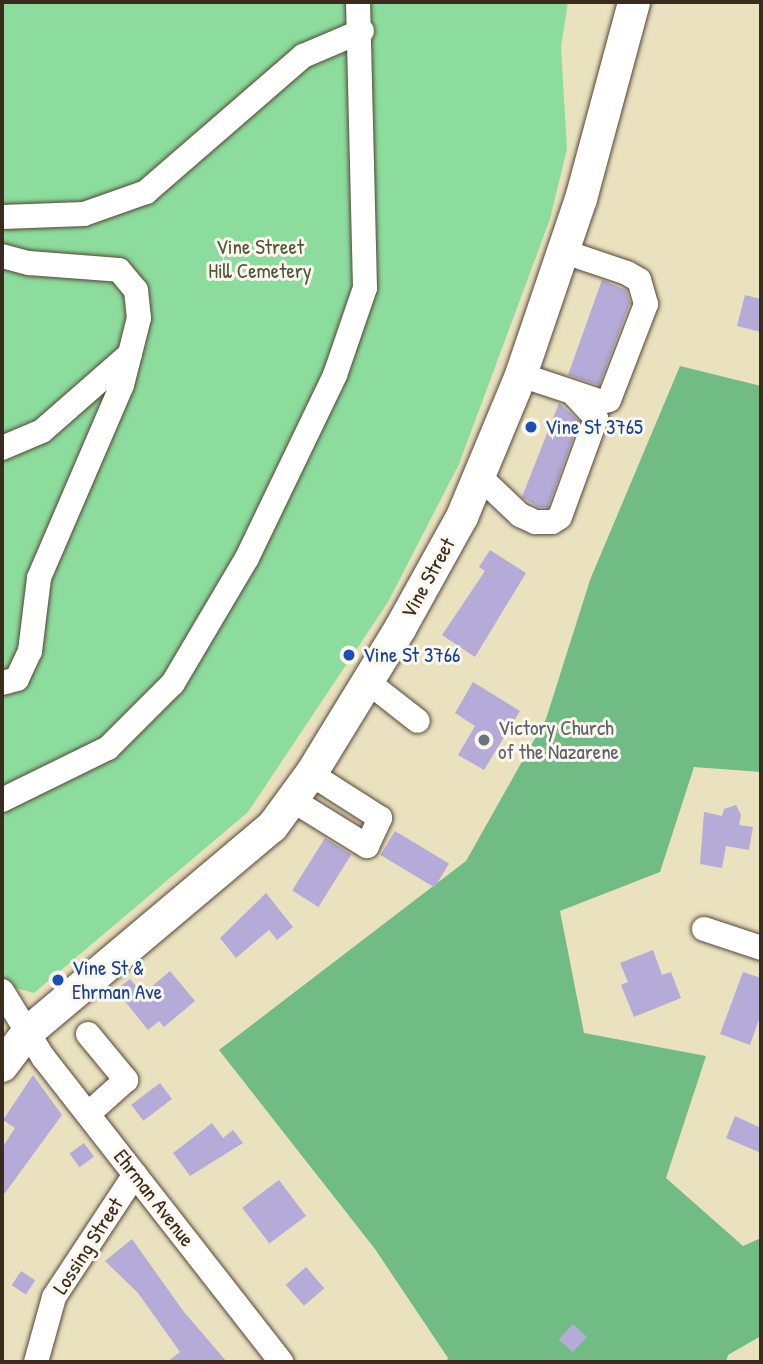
<!DOCTYPE html>
<html>
<head>
<meta charset="utf-8">
<style>
  body { margin:0 }
  #map { position:relative; width:763px; height:1364px; overflow:hidden; background:#eae1bf; font-family:"Patrick Hand",sans-serif }
  div>[style] { position:absolute }
  [style*='--x'] { left:calc(var(--x)*1px); top:calc(var(--y)*1px); width:calc(var(--w)*1px); rotate:calc(var(--a)*1deg) }
  .green>* { inset:0; background:#8bdc9d }
  .forest>* { inset:0; background:#70bc84 }
  .building>* { inset:0; background:#b5abd9; transform-origin:0 0 }
  .roads { filter:drop-shadow(0 0 2px #554536) drop-shadow(0 0 2px #554536) }
  .minor>* { height:24px; margin:-12px; padding:0 12px; transform-origin:12px; border-radius:12px; background:#fff }
  .major>* { height:32px; margin:-16px; padding:0 16px; transform-origin:16px; border-radius:16px; background:#fff }
  .dots>* { width:19px; height:19px; translate:-50% -50%; box-sizing:border-box; border:4px solid #fbf7ec; border-radius:50% }
  span { translate:-50% -50%; white-space:nowrap; text-align:center; line-height:1.15; -webkit-text-stroke:6px #fbf7ec; paint-order:stroke }
  .park-label { font-size:21px; color:#4f563e }
  .transit-label { font-size:21px; color:#164399 }
  .left { translate:0 -50%; text-align:left }
  .street-label { font-size:21px; color:#3b2a1e }
  .worship-label { font-size:21px; color:#5b616d }
  .frame { position:absolute; inset:0; border:4px solid #3b2a1e; pointer-events:none }
</style>
</head>
<body>
<div id="map">
  <div class="green">
    <i style="clip-path:polygon(2px 2px,568px 2px,561px 47px,567px 149px,550px 219px,459px 464px,388px 602px,248px 812px,34px 993px,2px 984px)"></i>
  </div>
  <div class="forest">
    <i style="clip-path:polygon(680px 366px,761px 386px,761px 772px,694px 767px,660px 872px,560px 911px,584px 1033px,706px 1056px,666px 1178px,743px 1246px,761px 1238px,761px 1336px,728px 1355px,726px 1362px,446px 1362px,448px 1358px,375px 1249px,219px 1050px,466px 861px,546px 719px,590px 580px)"></i>
  </div>
  <div class="building">
    <i style="clip-path:polygon(602px 280px,626px 290px,630px 303px,599px 385px,568px 375px)"></i>
    <i style="clip-path:polygon(745px 295px,761px 299px,761px 332px,737px 326px)"></i>
    <i style="clip-path:polygon(559px 403px,579px 421px,548px 507px,538px 507px,522px 497px)"></i>
    <i style="clip-path:polygon(490px 550px,526px 573px,475px 657px,442px 635px,485px 571px,479px 567px)"></i>
    <i style="clip-path:polygon(473px 682px,520px 711px,484px 770px,458px 755px,475px 726px,455px 713px)"></i>
    <i style="clip-path:polygon(736px 805px,741px 815px,739px 825px,753px 827px,749px 850px,726px 846px,722px 868px,700px 864px,704px 812px,722px 816px,724px 809px)"></i>
    <i style="left:395px;top:831px;width:63px;height:28px;rotate:31deg"></i>
    <i style="left:325px;top:838px;width:31px;height:62px;rotate:32deg"></i>
    <i style="clip-path:polygon(266px 893px,293px 927px,277px 940px,269px 930px,236px 958px,220px 938px)"></i>
    <i style="clip-path:polygon(653px 950px,662px 975px,671px 972px,681px 998px,634px 1017px,621px 985px,628px 982px,620px 963px)"></i>
    <i style="clip-path:polygon(170px 971px,195px 1001px,164px 1027px,159px 1021px,148px 1030px,116px 990px,130px 979px,143px 994px)"></i>
    <i style="clip-path:polygon(743px 972px,761px 978px,761px 1014px,750px 1045px,720px 1034px)"></i>
    <i style="clip-path:polygon(33px 1075px,62px 1115px,2px 1197px,2px 1148px,15px 1128px,3px 1120px)"></i>
    <i style="left:160px;top:1083px;width:20px;height:36px;rotate:53deg"></i>
    <i style="clip-path:polygon(735px 1116px,761px 1128px,761px 1153px,726px 1138px)"></i>
    <i style="clip-path:polygon(212px 1123px,223px 1138px,233px 1130px,243px 1143px,190px 1176px,173px 1153px)"></i>
    <i style="left:84px;top:1143px;width:17px;height:18px;rotate:54deg"></i>
    <i style="left:279px;top:1180px;width:45px;height:46px;rotate:53deg"></i>
    <i style="clip-path:polygon(132px 1239px,184px 1312px,227px 1362px,167px 1362px,180px 1352px,138px 1293px,105px 1261px)"></i>
    <i style="left:306px;top:1267px;width:28px;height:27px;rotate:49deg"></i>
    <i style="left:21px;top:1271px;width:17px;height:17px;rotate:33deg"></i>
    <i style="left:573px;top:1324px;width:19px;height:21px;rotate:43deg"></i>
  </div>
  <div class="roads">
    <div class="minor">
      <i style="--x:2;--y:217;--w:82;--a:-2.1"></i>
      <i style="--x:84;--y:214;--w:66;--a:-19.5"></i>
      <i style="--x:146;--y:192;--w:208;--a:-40.9"></i>
      <i style="--x:303;--y:56;--w:64;--a:-23"></i>
      <i style="--x:2;--y:256;--w:28;--a:15"></i>
      <i style="--x:29;--y:263;--w:90;--a:4.4"></i>
      <i style="--x:119;--y:270;--w:26;--a:50"></i>
      <i style="--x:136;--y:290;--w:28;--a:84"></i>
      <i style="--x:139;--y:318;--w:69;--a:104.2"></i>
      <i style="--x:122;--y:385;--w:210;--a:113.3"></i>
      <i style="--x:39;--y:578;--w:74;--a:97"></i>
      <i style="--x:30;--y:651;--w:31;--a:115"></i>
      <i style="--x:17;--y:679;--w:16;--a:165"></i>
      <i style="--x:521;--y:375;--w:85;--a:18.4"></i>
      <i style="--x:602;--y:402;--w:7;--a:-16"></i>
      <i style="--x:609;--y:400;--w:103;--a:-68.9"></i>
      <i style="--x:646;--y:304;--w:25;--a:-106"></i>
      <i style="--x:639;--y:280;--w:14;--a:-150"></i>
      <i style="--x:627;--y:273;--w:69;--a:-161.3"></i>
      <i style="--x:2;--y:448;--w:43;--a:-23"></i>
      <i style="--x:42;--y:431;--w:117;--a:-41.2"></i>
      <i style="--x:480;--y:477;--w:55;--a:43.5"></i>
      <i style="--x:520;--y:515;--w:17;--a:25"></i>
      <i style="--x:535;--y:522;--w:17;--a:0"></i>
      <i style="--x:552;--y:522;--w:9;--a:-32"></i>
      <i style="--x:560;--y:517;--w:105;--a:-70"></i>
      <i style="--x:596;--y:418;--w:33;--a:-133"></i>
      <i style="--x:368;--y:682;--w:63;--a:38"></i>
      <i style="--x:2;--y:800;--w:118;--a:-26.1"></i>
      <i style="--x:108;--y:748;--w:92;--a:-45"></i>
      <i style="--x:173;--y:683;--w:145;--a:-59.4"></i>
      <i style="--x:247;--y:558;--w:203;--a:-64.3"></i>
      <i style="--x:335;--y:375;--w:92;--a:-71"></i>
      <i style="--x:365;--y:288;--w:286;--a:-91.4"></i>
      <i style="--x:294;--y:801;--w:86;--a:31.7"></i>
      <i style="--x:367;--y:846;--w:31;--a:-65"></i>
      <i style="--x:380;--y:818;--w:82;--a:-147.5"></i>
      <i style="--x:704;--y:929;--w:60;--a:18.4"></i>
      <i style="--x:2;--y:991;--w:78;--a:58.2"></i>
      <i style="--x:43;--y:1057;--w:387;--a:52"></i>
      <i style="--x:88;--y:1034;--w:60;--a:50.4"></i>
      <i style="--x:126;--y:1080;--w:51;--a:138.2"></i>
      <i style="--x:36;--y:1362;--w:67;--a:-74.5"></i>
      <i style="--x:54;--y:1297;--w:147;--a:-56.6"></i>
    </div>
    <div class="major">
      <i style="--x:2;--y:1066;--w:41;--a:-52.9"></i>
      <i style="--x:27;--y:1033;--w:320;--a:-40.1"></i>
      <i style="--x:272;--y:827;--w:66;--a:-53.7"></i>
      <i style="--x:311;--y:774;--w:172;--a:-58.5"></i>
      <i style="--x:401;--y:627;--w:126;--a:-61"></i>
      <i style="--x:462;--y:517;--w:154;--a:-67.4"></i>
      <i style="--x:521;--y:375;--w:186;--a:-71.2"></i>
      <i style="--x:581;--y:199;--w:204;--a:-74.9"></i>
    </div>
  </div>
  <div class="dots">
    <i style="left:531px;top:427px;background:#1a4fb4"></i>
    <i style="left:349px;top:655px;background:#1a4fb4"></i>
    <i style="left:484px;top:740px;background:#6b7280"></i>
    <i style="left:58px;top:980px;background:#1a4fb4"></i>
  </div>
  <div class="park-label">
    <span style="left:260px;top:259px">Vine Street<br>Hill Cemetery</span>
  </div>
  <div class="transit-label">
    <span class="left" style="left:545px;top:427px">Vine St 3765</span>
    <span class="left" style="left:363px;top:655px">Vine St 3766</span>
    <span class="left" style="left:72px;top:980px">Vine St &amp;<br>Ehrman Ave</span>
  </div>
  <div class="street-label">
    <span style="left:428px;top:578px;rotate:-61deg">Vine Street</span>
    <span style="left:154px;top:1198px;rotate:52deg">Ehrman Avenue</span>
    <span style="left:88px;top:1246px;rotate:-57deg">Lossing Street</span>
  </div>
  <div class="worship-label">
    <span class="left" style="left:498px;top:740px">Victory Church<br>of the Nazarene</span>
  </div>
  <div class="frame"></div>
</div>
</body>
</html>
